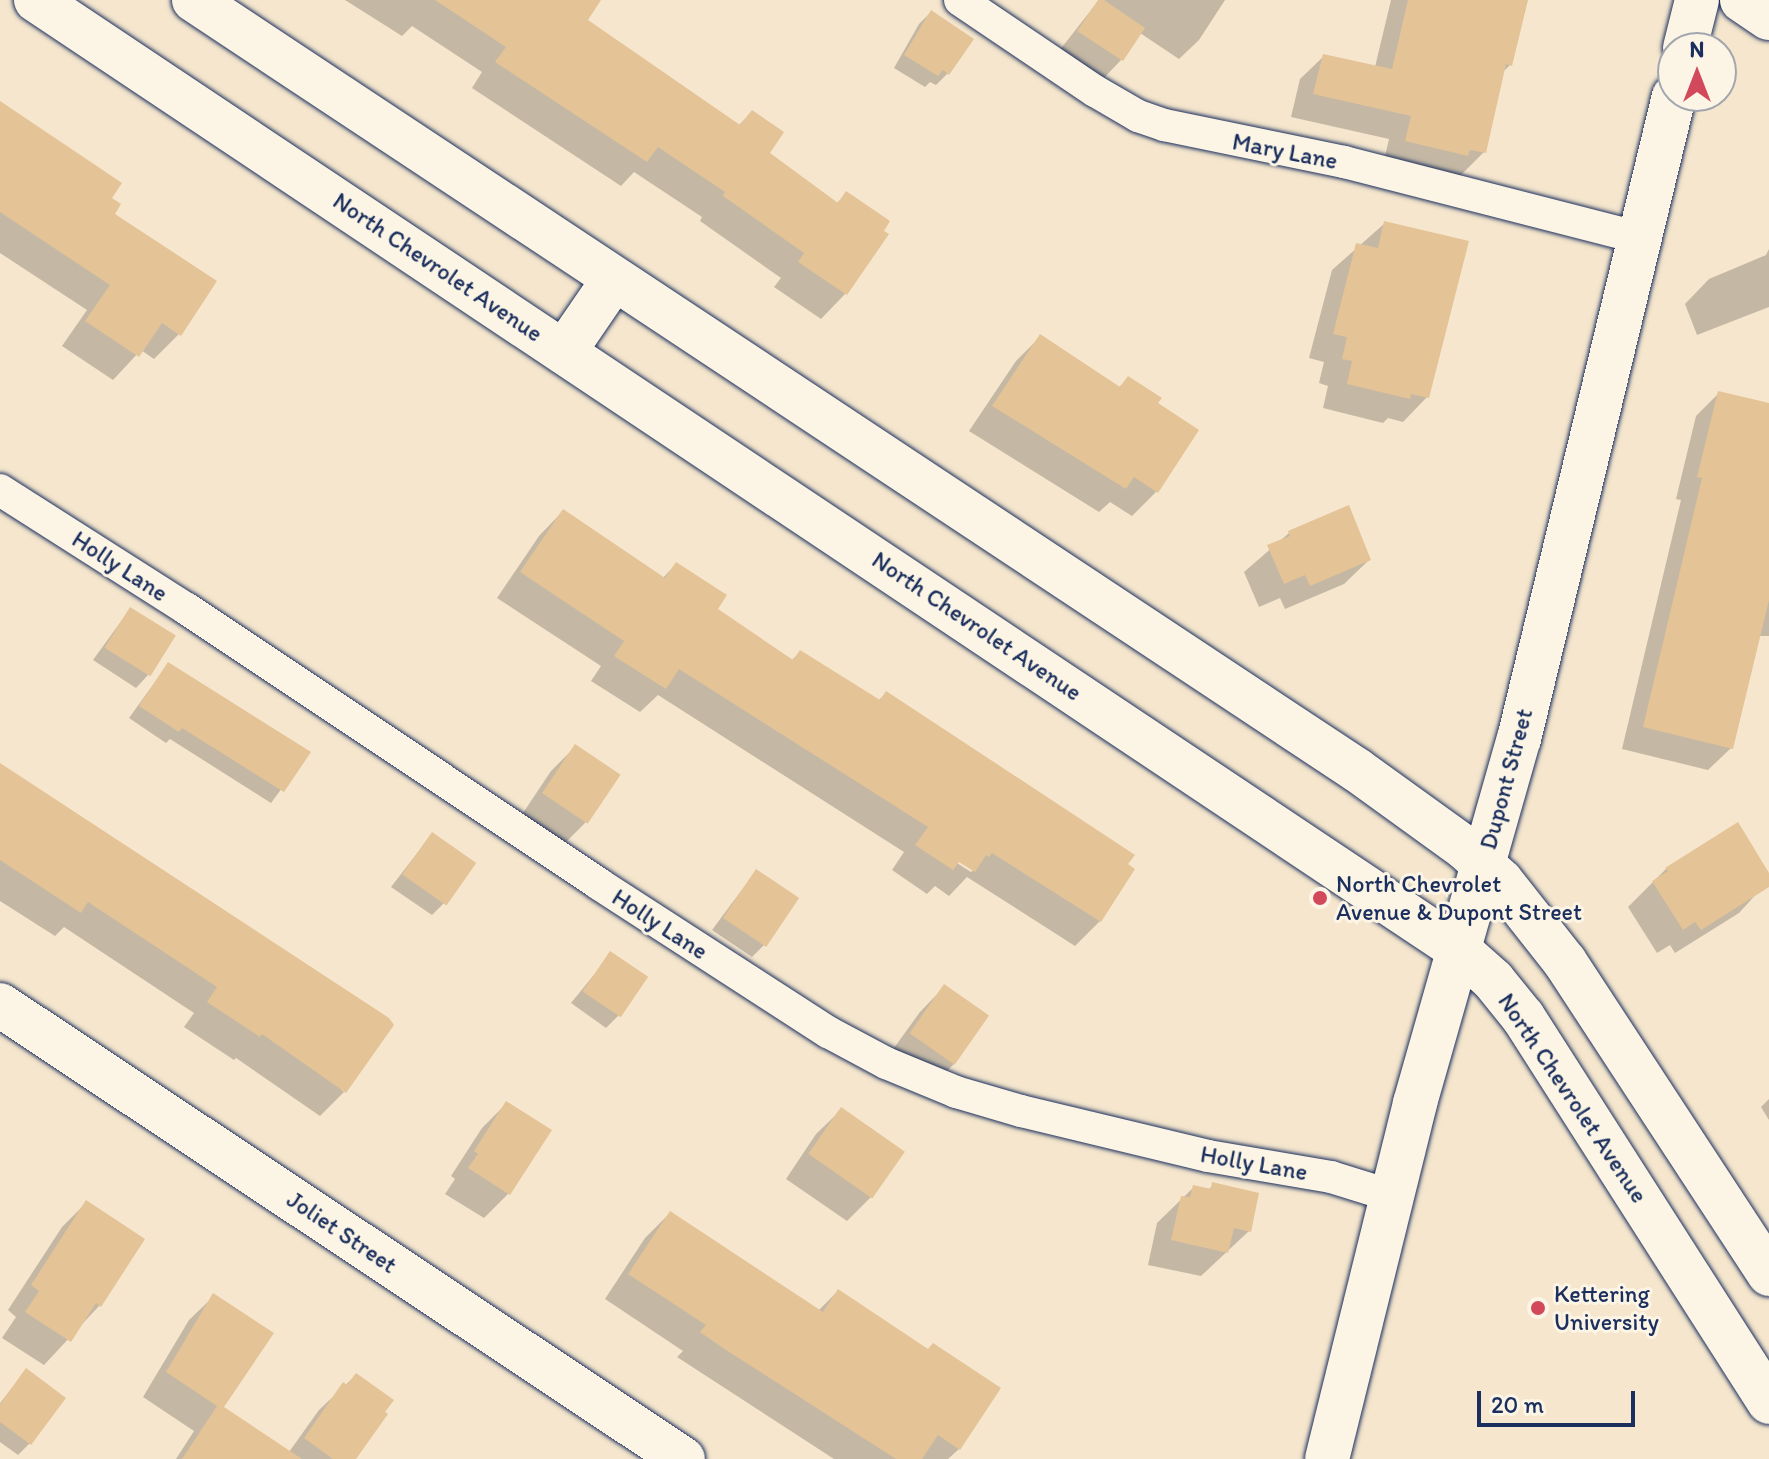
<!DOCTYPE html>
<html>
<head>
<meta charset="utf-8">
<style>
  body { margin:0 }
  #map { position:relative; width:1769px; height:1459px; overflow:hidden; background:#f5e6cd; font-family:Itim,sans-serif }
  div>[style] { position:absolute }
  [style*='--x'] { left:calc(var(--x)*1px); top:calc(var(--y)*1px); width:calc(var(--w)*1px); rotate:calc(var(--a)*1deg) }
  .shadow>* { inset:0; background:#0003 }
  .building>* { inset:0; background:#e4c396; transform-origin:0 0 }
  .roads { filter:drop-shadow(0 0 2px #1b2f5e) drop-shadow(0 0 2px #1b2f5e) }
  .lane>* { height:32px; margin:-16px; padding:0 16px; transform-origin:16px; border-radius:16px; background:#fcf5e5 }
  .street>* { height:44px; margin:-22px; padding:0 22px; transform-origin:22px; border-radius:22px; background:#fcf5e5 }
  .secondary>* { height:44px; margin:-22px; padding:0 22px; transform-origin:22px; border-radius:22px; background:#fcf5e5 }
  .dots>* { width:22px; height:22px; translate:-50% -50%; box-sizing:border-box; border:4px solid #fcf5e5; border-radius:50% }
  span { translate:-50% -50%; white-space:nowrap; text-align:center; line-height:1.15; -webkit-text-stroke:6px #fcf5e5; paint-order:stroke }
  .street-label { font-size:24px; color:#1b2f5e }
  .poi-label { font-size:24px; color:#1b2f5e }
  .left { translate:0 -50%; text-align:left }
  .north { position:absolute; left:1657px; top:32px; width:80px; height:80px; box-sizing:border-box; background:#fcf5e5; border:2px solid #a2a6af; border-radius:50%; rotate:0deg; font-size:22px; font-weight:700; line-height:32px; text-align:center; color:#1b2f5e }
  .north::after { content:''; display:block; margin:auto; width:28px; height:36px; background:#d1495b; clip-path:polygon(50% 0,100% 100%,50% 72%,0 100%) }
  .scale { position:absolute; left:1477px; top:1391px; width:158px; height:36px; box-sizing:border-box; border:4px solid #1b2f5e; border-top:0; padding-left:10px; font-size:24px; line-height:28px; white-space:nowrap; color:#1b2f5e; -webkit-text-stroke:6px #fcf5e5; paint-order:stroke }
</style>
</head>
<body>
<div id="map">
  <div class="shadow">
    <i style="clip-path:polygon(345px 0,590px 0,585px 21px,738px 126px,752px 112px,767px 153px,836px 204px,846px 194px,886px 234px,845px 294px,821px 319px,774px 287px,781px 278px,700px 221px,702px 217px,634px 172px,621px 186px,472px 88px,482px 72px,412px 26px,402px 36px)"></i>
    <i style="clip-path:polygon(1099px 0,1225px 0,1199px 40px,1179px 59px,1140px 33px,1121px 60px,1102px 80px,1059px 51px)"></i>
    <i style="clip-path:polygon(1391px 0,1526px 0,1510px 65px,1502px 73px,1484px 152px,1460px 176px,1383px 165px,1389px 139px,1291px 117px,1300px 79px,1324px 56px,1375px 67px)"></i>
    <i style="clip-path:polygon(931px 12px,948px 73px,936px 85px,930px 82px,925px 87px,894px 68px,919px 24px)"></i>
    <i style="clip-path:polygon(0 102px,109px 199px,112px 215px,179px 334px,154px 359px,141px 350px,113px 380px,62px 346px,87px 310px,0 253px)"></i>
    <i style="clip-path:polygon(1385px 223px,1427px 397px,1403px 422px,1388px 418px,1383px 423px,1323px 408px,1328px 386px,1319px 383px,1324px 362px,1309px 358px,1332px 270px)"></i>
    <i style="clip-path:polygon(1769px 249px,1769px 307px,1697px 335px,1685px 304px,1709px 279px,1766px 255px)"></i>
    <i style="clip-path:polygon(1040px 337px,1118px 388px,1128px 379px,1155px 404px,1157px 491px,1132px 516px,1110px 502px,1099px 512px,969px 431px,1016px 361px)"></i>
    <i style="clip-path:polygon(1719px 393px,1769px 405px,1769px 636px,1758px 636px,1731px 748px,1708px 770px,1622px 749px,1681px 500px,1676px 499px,1696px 416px)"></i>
    <i style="clip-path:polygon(evenodd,563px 511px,662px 579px,676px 564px,716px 610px,791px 661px,800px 652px,878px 701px,886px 693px,1100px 921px,1075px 946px,967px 877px,949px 896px,935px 886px,927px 894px,892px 870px,904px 852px,658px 695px,640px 712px,591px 681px,601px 666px,497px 598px,539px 536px,563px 511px,952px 855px,974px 869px,971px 872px,949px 858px,952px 855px)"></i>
    <i style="clip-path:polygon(1289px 533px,1369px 560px,1344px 584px,1285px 609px,1280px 598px,1259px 607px,1244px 572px)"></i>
    <i style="clip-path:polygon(130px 609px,148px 675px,136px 688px,93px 660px)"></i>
    <i style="clip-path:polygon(168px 664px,308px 753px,271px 803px,170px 739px,166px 743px,129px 718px)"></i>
    <i style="clip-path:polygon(575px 747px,586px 822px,562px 846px,519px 819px,551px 771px)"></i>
    <i style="clip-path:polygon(0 765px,344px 1092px,320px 1116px,236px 1058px,234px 1060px,184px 1027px,194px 1013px,64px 927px,55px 936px,0 901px)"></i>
    <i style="clip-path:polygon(432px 834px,444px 903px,432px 915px,391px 887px)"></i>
    <i style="clip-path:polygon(1666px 869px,1769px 877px,1769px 880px,1739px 913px,1675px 953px,1670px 945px,1657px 953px,1628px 907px)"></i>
    <i style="clip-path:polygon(756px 871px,764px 945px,752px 957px,712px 930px)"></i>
    <i style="clip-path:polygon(611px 954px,618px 1016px,606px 1028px,571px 1003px)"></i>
    <i style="clip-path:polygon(944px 987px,954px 1064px,929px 1088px,886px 1059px,920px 1012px)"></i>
    <i style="clip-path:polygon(1769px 1099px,1769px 1120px,1761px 1107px)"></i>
    <i style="clip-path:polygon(506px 1104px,508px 1194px,484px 1218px,445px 1194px,455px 1179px,451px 1176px,482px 1128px)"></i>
    <i style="clip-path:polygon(841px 1110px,872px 1196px,847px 1221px,786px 1179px,816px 1134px)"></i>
    <i style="clip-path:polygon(1213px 1185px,1249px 1231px,1201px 1276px,1148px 1265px,1157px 1223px,1194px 1187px,1208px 1190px)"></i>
    <i style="clip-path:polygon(86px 1203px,143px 1239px,99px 1306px,44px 1365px,2px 1338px,16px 1317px,8px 1310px,62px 1227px)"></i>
    <i style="clip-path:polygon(670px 1213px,818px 1311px,838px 1291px,959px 1449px,948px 1459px,834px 1459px,677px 1357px,683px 1351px,605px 1299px,645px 1238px)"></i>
    <i style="clip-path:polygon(214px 1296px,221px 1407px,249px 1459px,176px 1459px,194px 1431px,143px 1397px,189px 1320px)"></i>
    <i style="clip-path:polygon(26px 1371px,30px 1443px,18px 1455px,0 1442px,0 1403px)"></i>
    <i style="clip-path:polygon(356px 1375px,382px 1413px,354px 1459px,284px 1459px,319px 1410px)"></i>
  </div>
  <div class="building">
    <i style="clip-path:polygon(435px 0,601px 0,588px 20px,740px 125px,752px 110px,784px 132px,770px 153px,838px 203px,846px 191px,890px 221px,884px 231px,889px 234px,847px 295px,798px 262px,804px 253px,723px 196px,725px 192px,658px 147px,647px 162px,495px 62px,506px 47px)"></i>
    <i style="clip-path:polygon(1098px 0,1104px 0,1145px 28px,1123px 61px,1077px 31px)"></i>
    <i style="clip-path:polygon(1408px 0,1528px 0,1512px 66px,1506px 64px,1486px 153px,1470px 150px,1468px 156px,1405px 141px,1411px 116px,1313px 94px,1323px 54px,1392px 69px)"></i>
    <i style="clip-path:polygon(931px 10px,974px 39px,949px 75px,943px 70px,938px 76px,904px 55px)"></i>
    <i style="clip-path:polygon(0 101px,122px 183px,112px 198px,121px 204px,115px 214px,217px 281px,181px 336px,162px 323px,139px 357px,85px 321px,110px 285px,0 212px)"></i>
    <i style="clip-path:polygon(1384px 221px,1469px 241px,1429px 398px,1411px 394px,1410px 399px,1347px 384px,1352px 361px,1342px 359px,1347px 337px,1333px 334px,1356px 243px,1378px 248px)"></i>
    <i style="clip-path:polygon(1040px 334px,1120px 387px,1128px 376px,1162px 398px,1158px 403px,1199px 430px,1158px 493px,1134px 477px,1126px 489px,992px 406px)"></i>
    <i style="clip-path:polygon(1718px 391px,1769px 403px,1769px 600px,1733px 749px,1643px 727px,1702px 478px,1697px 477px)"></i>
    <i style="clip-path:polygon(1349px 505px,1371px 560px,1310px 586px,1305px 575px,1284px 584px,1267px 545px,1290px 536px,1288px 531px)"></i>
    <i style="clip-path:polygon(563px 509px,665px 578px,676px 562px,727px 595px,718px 609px,793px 660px,800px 650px,880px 700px,886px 691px,1135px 855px,1128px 864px,1135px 869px,1101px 922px,992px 853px,989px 857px,986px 855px,975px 872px,959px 862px,953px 870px,915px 845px,928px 827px,679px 669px,666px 689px,614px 656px,624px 641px,520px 572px)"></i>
    <i style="left:130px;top:607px;width:54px;height:48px;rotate:32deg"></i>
    <i style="clip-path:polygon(168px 662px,311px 752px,284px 792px,182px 728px,179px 732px,139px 706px)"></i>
    <i style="left:575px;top:744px;width:55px;height:59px;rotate:34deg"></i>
    <i style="clip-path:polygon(0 763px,389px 1018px,394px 1025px,346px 1093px,262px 1034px,260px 1037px,207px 1002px,217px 987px,88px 902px,81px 913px,0 860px)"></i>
    <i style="clip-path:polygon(1738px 822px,1769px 873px,1769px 887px,1701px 930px,1695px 922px,1683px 930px,1652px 881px,1668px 871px,1665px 868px)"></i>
    <i style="left:432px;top:832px;width:54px;height:52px;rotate:35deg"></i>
    <i style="left:756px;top:869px;width:52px;height:59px;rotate:34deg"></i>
    <i style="left:610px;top:951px;width:46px;height:49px;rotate:34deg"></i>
    <i style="left:944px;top:984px;width:55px;height:60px;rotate:35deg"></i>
    <i style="clip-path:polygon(506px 1101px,552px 1130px,510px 1195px,468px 1168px,478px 1154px,474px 1151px)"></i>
    <i style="left:841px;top:1107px;width:78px;height:57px;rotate:35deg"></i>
    <i style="clip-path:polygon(1212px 1182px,1259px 1193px,1251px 1232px,1234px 1228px,1228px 1253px,1171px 1240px,1181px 1196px,1190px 1197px,1193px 1185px,1211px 1189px)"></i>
    <i style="clip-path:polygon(86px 1200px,145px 1239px,101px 1307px,96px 1303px,71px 1342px,25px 1312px,39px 1291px,31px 1285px)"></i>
    <i style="clip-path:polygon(670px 1211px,823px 1312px,838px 1289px,928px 1349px,933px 1343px,1001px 1388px,960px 1450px,938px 1435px,922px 1459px,896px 1459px,723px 1348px,700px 1332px,706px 1325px,628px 1274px)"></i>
    <i style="clip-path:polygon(213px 1293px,274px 1333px,224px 1407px,302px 1459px,182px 1459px,217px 1406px,166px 1372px)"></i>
    <i style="clip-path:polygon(26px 1368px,66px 1398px,31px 1445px,0 1422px,0 1404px)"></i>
    <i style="clip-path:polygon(356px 1373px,394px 1400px,385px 1412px,388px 1414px,356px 1459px,333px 1459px,304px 1438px,343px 1382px,347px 1385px)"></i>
  </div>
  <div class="roads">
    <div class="lane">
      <i style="--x:960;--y:0;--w:163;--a:34"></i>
      <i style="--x:1095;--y:91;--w:50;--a:30.2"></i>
      <i style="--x:1138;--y:116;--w:28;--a:19"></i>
      <i style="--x:1164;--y:125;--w:184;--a:11.6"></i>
      <i style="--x:1344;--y:162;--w:305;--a:14.4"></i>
      <i style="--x:0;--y:490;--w:222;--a:32.5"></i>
      <i style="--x:187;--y:609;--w:495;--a:33.7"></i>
      <i style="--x:599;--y:884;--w:273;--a:32.9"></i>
      <i style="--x:828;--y:1032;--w:66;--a:28.1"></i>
      <i style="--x:886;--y:1063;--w:76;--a:22.5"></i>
      <i style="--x:956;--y:1092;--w:68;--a:16.3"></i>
      <i style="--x:1021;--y:1111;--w:192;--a:13.5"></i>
      <i style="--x:1208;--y:1156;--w:125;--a:9.7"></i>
      <i style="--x:1331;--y:1177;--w:64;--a:17.3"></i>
    </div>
    <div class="street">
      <i style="--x:1742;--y:0;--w:32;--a:34"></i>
      <i style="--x:0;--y:1005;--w:820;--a:33.61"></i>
    </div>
    <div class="secondary">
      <i style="--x:36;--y:0;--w:1710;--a:33.72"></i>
      <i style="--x:1458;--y:949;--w:47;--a:41.5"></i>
      <i style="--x:1493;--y:980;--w:48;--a:51"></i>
      <i style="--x:1523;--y:1017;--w:457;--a:57.4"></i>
      <i style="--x:194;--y:0;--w:1395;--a:33.51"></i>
      <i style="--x:1357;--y:770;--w:133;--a:35.8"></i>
      <i style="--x:1465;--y:848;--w:49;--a:42.5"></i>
      <i style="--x:1501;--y:881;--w:103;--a:51.7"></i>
      <i style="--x:1565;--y:962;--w:373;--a:56.8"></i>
      <i style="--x:1685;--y:48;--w:49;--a:-76"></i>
      <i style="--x:564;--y:352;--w:88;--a:-55.6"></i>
      <i style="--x:1327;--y:1459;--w:367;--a:-76.1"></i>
      <i style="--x:1415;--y:1103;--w:379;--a:-74.1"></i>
      <i style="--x:1519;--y:739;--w:661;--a:-76.45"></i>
    </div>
  </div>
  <div class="dots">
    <i style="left:1320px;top:898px;background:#d1495b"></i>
    <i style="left:1538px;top:1308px;background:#d1495b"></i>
  </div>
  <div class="street-label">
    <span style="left:1285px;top:151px;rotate:11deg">Mary Lane</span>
    <span style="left:438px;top:267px;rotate:34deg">North Chevrolet Avenue</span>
    <span style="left:120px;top:566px;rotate:33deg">Holly Lane</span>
    <span style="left:977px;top:626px;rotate:34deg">North Chevrolet Avenue</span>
    <span style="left:1506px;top:779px;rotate:-75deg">Dupont Street</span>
    <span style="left:660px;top:924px;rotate:33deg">Holly Lane</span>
    <span style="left:1573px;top:1098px;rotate:56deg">North Chevrolet Avenue</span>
    <span style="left:1254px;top:1163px;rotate:10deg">Holly Lane</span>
    <span style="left:342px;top:1232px;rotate:34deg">Joliet Street</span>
  </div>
  <div class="poi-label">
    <span class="left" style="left:1336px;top:898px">North Chevrolet<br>Avenue &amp; Dupont Street</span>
    <span class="left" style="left:1554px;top:1308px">Kettering<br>University</span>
  </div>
  <div class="north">N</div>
  <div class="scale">20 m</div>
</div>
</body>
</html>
